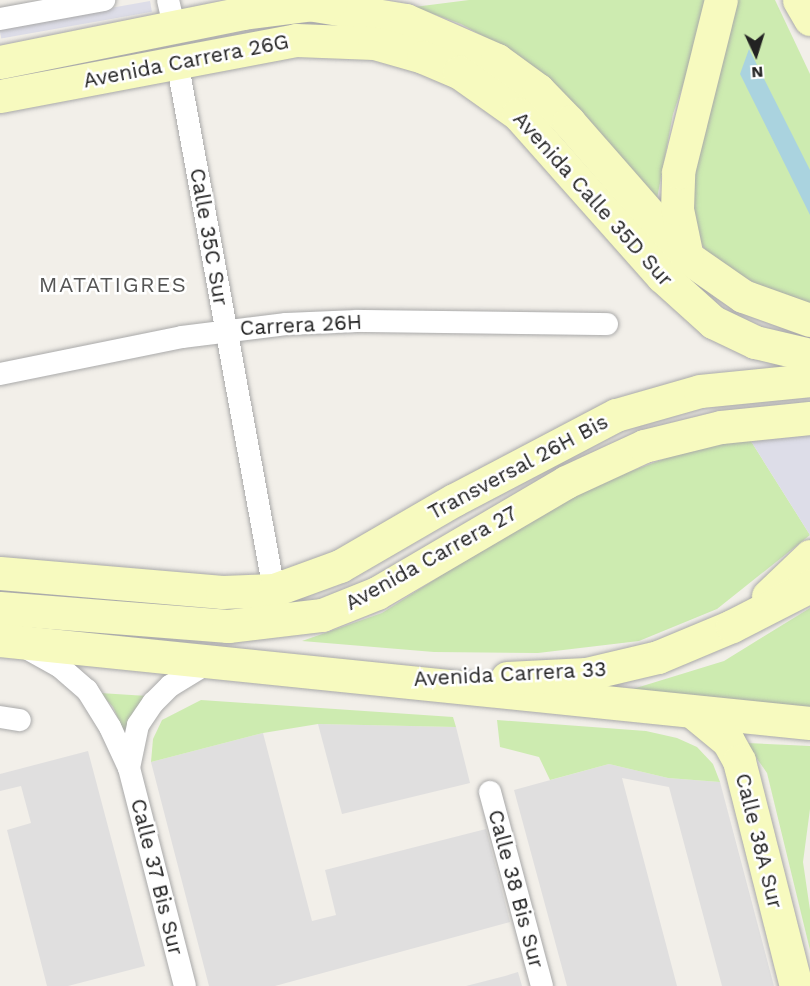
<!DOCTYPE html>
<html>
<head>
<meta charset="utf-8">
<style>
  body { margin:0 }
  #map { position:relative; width:810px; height:986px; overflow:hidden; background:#f2efe9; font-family:"Work Sans",sans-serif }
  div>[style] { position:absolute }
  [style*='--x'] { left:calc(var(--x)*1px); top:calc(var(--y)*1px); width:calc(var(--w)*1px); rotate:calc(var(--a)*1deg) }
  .residential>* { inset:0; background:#e0dfdf }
  .grass>* { inset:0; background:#cdebb0 }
  .plaza>* { inset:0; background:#dddde8; transform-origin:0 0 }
  .water>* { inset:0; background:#aad3df }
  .roads { filter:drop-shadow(0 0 2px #a9a9a9) drop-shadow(0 0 2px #a9a9a9) }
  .street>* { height:22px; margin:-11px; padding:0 11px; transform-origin:11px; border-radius:11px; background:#fff }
  .secondary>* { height:33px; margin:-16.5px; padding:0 16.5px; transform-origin:16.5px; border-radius:16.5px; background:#f7fabf }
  span { translate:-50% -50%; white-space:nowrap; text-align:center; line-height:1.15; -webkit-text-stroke:5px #fff; paint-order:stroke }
  .street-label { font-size:21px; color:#222 }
  .neighbourhood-label { font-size:22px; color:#555; letter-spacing:1.5px }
  .north { position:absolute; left:726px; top:24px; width:60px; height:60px; -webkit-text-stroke:4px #fff; paint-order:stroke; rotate:176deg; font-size:16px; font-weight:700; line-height:24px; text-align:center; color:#222 }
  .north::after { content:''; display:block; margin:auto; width:21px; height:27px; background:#222; clip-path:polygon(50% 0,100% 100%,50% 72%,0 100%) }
</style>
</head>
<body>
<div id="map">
  <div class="residential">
    <i style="clip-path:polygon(318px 724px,456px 727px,470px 783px,342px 814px)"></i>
    <i style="clip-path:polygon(263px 733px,312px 921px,336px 915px,325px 870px,486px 829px,510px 922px,275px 986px,209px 986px,151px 762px)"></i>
    <i style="clip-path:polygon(88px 751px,145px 966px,68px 986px,47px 986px,7px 830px,31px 823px,21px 786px,0 791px,0 774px)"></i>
    <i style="clip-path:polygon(609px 764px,668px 778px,720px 782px,774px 986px,722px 986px,669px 787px,622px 778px,677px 986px,567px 986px,514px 790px)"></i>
    <i style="clip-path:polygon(518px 972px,522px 986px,466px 986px,505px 976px)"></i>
  </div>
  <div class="grass">
    <i style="clip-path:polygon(469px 0,705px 0,693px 56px,673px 114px,656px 204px,521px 57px,461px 24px,414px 7px)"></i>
    <i style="clip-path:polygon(738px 0,775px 0,810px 74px,810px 307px,787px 302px,739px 274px,706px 251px,691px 226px,688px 172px)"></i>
    <i style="clip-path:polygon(749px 438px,810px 535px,717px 609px,639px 641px,538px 653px,434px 652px,302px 641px,382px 613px,508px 533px,596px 484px,691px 449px)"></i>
    <i style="clip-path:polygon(810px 608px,810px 710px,623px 692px,724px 661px)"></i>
    <i style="clip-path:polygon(100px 693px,147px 696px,135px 709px,124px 732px,113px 707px)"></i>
    <i style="clip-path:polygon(201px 700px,453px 717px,456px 727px,318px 724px,263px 733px,151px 762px,153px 739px,162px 720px)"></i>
    <i style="clip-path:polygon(497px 720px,646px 731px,677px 738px,697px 747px,713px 764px,720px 782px,668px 778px,609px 764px,550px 780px,539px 757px,500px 747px)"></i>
    <i style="clip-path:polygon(746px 743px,810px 746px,810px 809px,803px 862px,810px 910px,810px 950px,767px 773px)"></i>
  </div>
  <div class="plaza">
    <i style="left:150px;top:1px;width:11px;height:153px;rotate:80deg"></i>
    <i style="clip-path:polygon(810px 431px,810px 535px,749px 438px)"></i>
  </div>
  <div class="water">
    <i style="clip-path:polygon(749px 49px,810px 170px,810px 215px,740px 74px)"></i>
  </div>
  <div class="roads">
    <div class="street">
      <i style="--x:168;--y:0;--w:28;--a:77"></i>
      <i style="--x:0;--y:19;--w:106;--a:-10.4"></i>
      <i style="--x:177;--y:61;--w:538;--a:79.61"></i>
      <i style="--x:0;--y:374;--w:186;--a:-11.5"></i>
      <i style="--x:182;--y:337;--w:105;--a:-7.1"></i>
      <i style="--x:286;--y:324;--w:71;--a:-2.4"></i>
      <i style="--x:357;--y:321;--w:250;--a:0.7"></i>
      <i style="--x:26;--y:648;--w:38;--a:29"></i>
      <i style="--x:59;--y:666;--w:37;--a:41"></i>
      <i style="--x:87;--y:690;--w:44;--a:58.1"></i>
      <i style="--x:110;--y:727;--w:45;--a:65.1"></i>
      <i style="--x:129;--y:768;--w:225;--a:75.6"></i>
      <i style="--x:0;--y:717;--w:20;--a:9"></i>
      <i style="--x:129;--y:768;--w:44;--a:-78.2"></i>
      <i style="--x:138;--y:725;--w:27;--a:-56"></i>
      <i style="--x:153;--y:703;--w:24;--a:-45"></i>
      <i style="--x:170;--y:686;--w:44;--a:-31.2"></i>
      <i style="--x:490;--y:792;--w:201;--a:75"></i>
    </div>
    <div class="secondary">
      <i style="--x:799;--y:0;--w:22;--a:60"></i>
      <i style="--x:308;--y:4;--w:99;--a:9.3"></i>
      <i style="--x:406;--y:20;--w:99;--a:23.7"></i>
      <i style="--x:497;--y:60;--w:51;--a:36.2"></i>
      <i style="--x:538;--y:90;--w:45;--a:45.9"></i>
      <i style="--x:569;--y:122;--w:179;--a:48.8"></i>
      <i style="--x:687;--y:257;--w:68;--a:34.9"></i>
      <i style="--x:743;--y:296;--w:71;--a:19.7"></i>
      <i style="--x:0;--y:62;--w:248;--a:-11.4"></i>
      <i style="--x:243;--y:13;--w:88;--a:-7.2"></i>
      <i style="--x:0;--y:96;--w:301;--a:-10.7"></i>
      <i style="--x:296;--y:40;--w:78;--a:2.2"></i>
      <i style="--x:374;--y:43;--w:51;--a:15.9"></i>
      <i style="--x:423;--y:57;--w:39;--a:23"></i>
      <i style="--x:459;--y:72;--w:72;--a:35.4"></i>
      <i style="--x:518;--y:114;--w:217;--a:48.4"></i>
      <i style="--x:662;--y:276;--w:69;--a:42"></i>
      <i style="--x:713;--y:322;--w:47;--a:25.5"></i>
      <i style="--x:755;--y:342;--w:57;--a:13.3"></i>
      <i style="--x:687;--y:257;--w:49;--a:-101.8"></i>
      <i style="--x:677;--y:209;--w:37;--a:-88"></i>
      <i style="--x:678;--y:172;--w:177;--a:-76"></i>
      <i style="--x:0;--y:573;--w:223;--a:4.9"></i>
      <i style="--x:222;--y:592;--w:52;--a:-2.2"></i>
      <i style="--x:274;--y:590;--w:70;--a:-20"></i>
      <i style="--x:340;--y:566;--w:132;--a:-30.1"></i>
      <i style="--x:454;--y:500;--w:183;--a:-27.7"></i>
      <i style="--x:616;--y:415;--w:87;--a:-15.9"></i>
      <i style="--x:700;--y:391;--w:111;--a:-5.7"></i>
      <i style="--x:768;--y:596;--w:58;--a:-43.6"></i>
      <i style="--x:0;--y:608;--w:229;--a:4.5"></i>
      <i style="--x:228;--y:626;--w:95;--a:-6.7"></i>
      <i style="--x:322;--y:615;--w:59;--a:-21.8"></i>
      <i style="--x:377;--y:593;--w:219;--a:-30.4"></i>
      <i style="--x:566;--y:482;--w:86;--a:-24.8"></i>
      <i style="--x:644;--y:446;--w:79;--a:-13.9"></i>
      <i style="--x:721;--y:427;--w:89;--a:-5.8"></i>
      <i style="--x:0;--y:640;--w:814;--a:5.85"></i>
      <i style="--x:507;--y:678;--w:79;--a:-2.9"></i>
      <i style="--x:586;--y:674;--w:74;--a:-13.3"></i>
      <i style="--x:658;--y:657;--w:80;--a:-22.7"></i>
      <i style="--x:732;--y:626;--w:88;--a:-27.1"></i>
      <i style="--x:694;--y:713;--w:44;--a:39.5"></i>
      <i style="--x:728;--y:741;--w:23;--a:61"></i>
      <i style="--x:739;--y:761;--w:232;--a:75.8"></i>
    </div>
  </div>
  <div class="street-label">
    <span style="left:186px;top:61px;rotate:-11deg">Avenida Carrera 26G</span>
    <span style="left:593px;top:199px;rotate:48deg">Avenida Calle 35D Sur</span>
    <span style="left:209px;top:237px;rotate:80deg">Calle 35C Sur</span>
    <span style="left:301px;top:325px;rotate:-3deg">Carrera 26H</span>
    <span style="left:518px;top:467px;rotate:-28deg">Transversal 26H Bis</span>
    <span style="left:431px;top:558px;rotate:-29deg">Avenida Carrera 27</span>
    <span style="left:510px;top:674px;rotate:-3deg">Avenida Carrera 33</span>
    <span style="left:759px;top:841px;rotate:76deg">Calle 38A Sur</span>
    <span style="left:157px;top:877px;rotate:76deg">Calle 37 Bis Sur</span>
    <span style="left:516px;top:889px;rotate:75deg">Calle 38 Bis Sur</span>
  </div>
  <div class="neighbourhood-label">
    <span style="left:113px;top:285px">MATATIGRES</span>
  </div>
  <div class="north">N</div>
</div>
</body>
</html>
